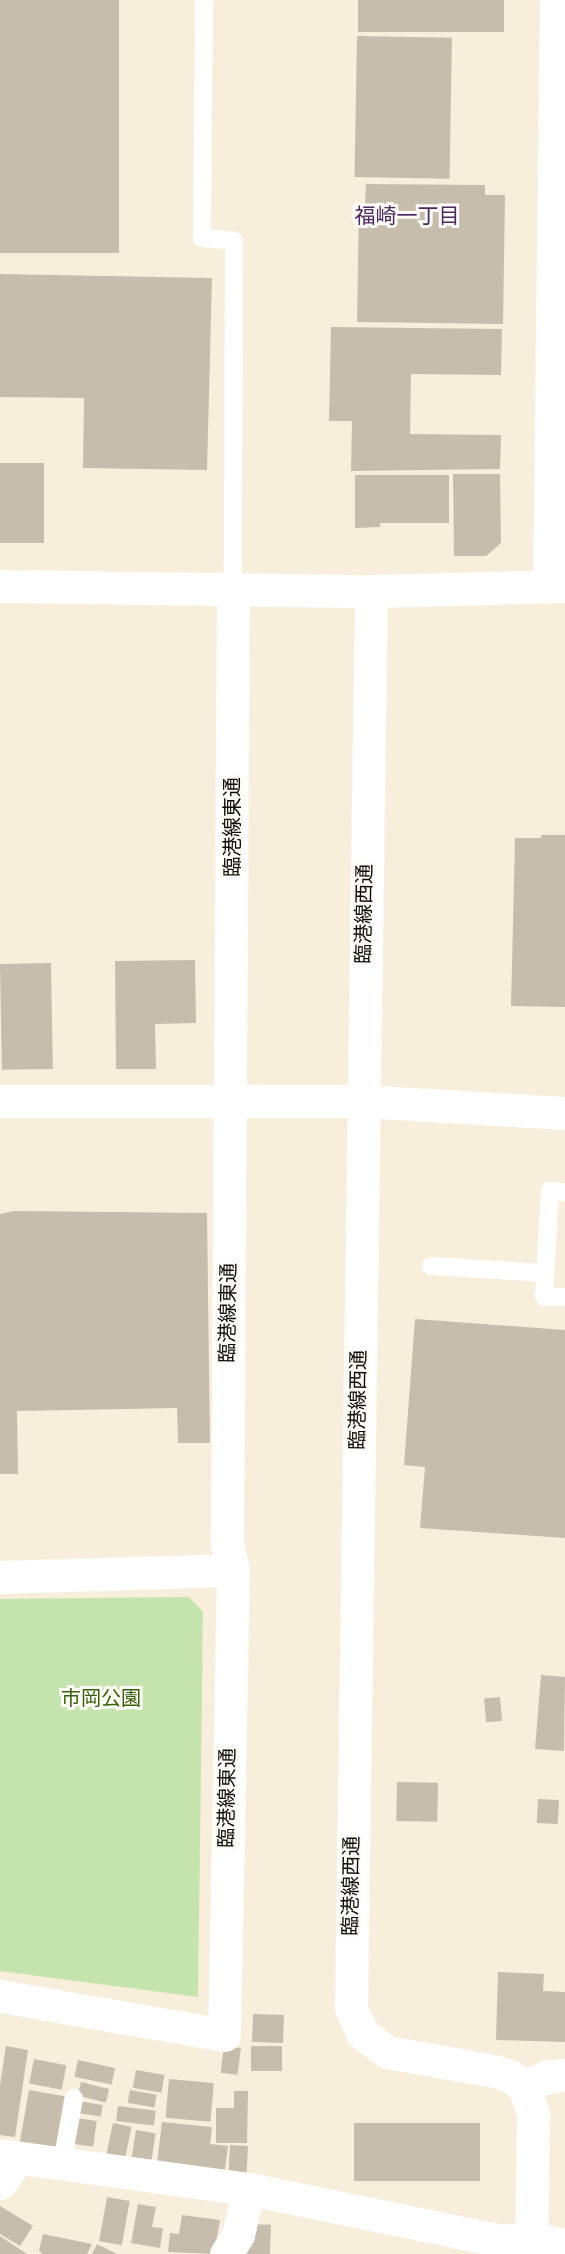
<!DOCTYPE html>
<html>
<head>
<meta charset="utf-8">
<style>
  body { margin:0 }
  #map { position:relative; width:565px; height:2254px; overflow:hidden; background:#f8eedc; font-family:"Sofia Sans Condensed","Noto Sans JP",sans-serif }
  div>[style] { position:absolute }
  [style*='--x'] { left:calc(var(--x)*1px); top:calc(var(--y)*1px); width:calc(var(--w)*1px); rotate:calc(var(--a)*1deg) }
  .green>* { inset:0; background:#c5e3ad }
  .building>* { inset:0; background:#c6bdac; transform-origin:0 0 }
  .lane>* { height:18px; margin:-9px; padding:0 9px; transform-origin:9px; border-radius:9px; background:#fff }
  .street>* { height:33px; margin:-16.5px; padding:0 16.5px; transform-origin:16.5px; border-radius:16.5px; background:#fff }
  .secondary>* { height:33px; margin:-16.5px; padding:0 16.5px; transform-origin:16.5px; border-radius:16.5px; background:#fff }
  span { translate:-50% -50%; white-space:nowrap; text-align:center; line-height:1.15; -webkit-text-stroke:6px #fefcf8; paint-order:stroke }
  .street-label { font-size:20px; color:#110e08 }
  .park-label { font-size:20px; color:#3b600c }
  .neighbourhood-label { font-size:21px; color:#4b2860 }
</style>
</head>
<body>
<div id="map">
  <div class="green">
    <i style="clip-path:polygon(189px 1597px,203px 1612px,198px 1997px,0 1971px,0 1599px)"></i>
  </div>
  <div class="building">
    <i style="left:0;top:0;width:119px;height:253px"></i>
    <i style="left:358px;top:0;width:146px;height:32px"></i>
    <i style="left:357px;top:36px;width:95px;height:141px;rotate:1deg"></i>
    <i style="clip-path:polygon(366px 184px,485px 185px,485px 195px,505px 195px,503px 324px,357px 322px,359px 205px,365px 205px)"></i>
    <i style="clip-path:polygon(0 274px,212px 278px,207px 470px,83px 468px,84px 398px,0 397px)"></i>
    <i style="clip-path:polygon(331px 327px,502px 329px,501px 375px,411px 374px,410px 434px,501px 435px,500px 469px,351px 471px,352px 421px,329px 421px)"></i>
    <i style="left:0;top:463px;width:44px;height:80px"></i>
    <i style="clip-path:polygon(453px 474px,500px 474px,501px 543px,486px 556px,454px 556px)"></i>
    <i style="clip-path:polygon(355px 475px,449px 475px,449px 523px,380px 523px,380px 527px,355px 528px)"></i>
    <i style="clip-path:polygon(541px 835px,565px 835px,565px 1007px,511px 1006px,515px 838px,541px 838px)"></i>
    <i style="clip-path:polygon(195px 960px,196px 1023px,155px 1024px,156px 1069px,116px 1069px,115px 961px)"></i>
    <i style="left:51px;top:963px;width:106px;height:51px;rotate:89deg"></i>
    <i style="clip-path:polygon(14px 1211px,207px 1213px,210px 1443px,178px 1443px,177px 1408px,17px 1411px,18px 1474px,0 1474px,0 1214px)"></i>
    <i style="clip-path:polygon(415px 1319px,565px 1330px,565px 1538px,420px 1528px,425px 1467px,404px 1465px)"></i>
    <i style="clip-path:polygon(541px 1675px,565px 1677px,564px 1751px,535px 1749px)"></i>
    <i style="left:500px;top:1697px;width:24px;height:16px;rotate:85deg"></i>
    <i style="left:397px;top:1782px;width:41px;height:39px;rotate:1deg"></i>
    <i style="left:538px;top:1799px;width:21px;height:24px;rotate:3deg"></i>
    <i style="clip-path:polygon(498px 1972px,544px 1974px,543px 1991px,565px 1992px,565px 2042px,496px 2040px)"></i>
    <i style="left:253px;top:2014px;width:31px;height:28px;rotate:2deg"></i>
    <i style="clip-path:polygon(6px 2046px,28px 2050px,15px 2137px,0 2135px,0 2085px)"></i>
    <i style="left:224px;top:2046px;width:17px;height:27px;rotate:7deg"></i>
    <i style="left:251px;top:2046px;width:31px;height:25px"></i>
    <i style="left:34px;top:2059px;width:33px;height:25px;rotate:11deg"></i>
    <i style="left:78px;top:2060px;width:38px;height:17px;rotate:12deg"></i>
    <i style="left:136px;top:2070px;width:29px;height:18px;rotate:10deg"></i>
    <i style="left:169px;top:2079px;width:45px;height:39px;rotate:5deg"></i>
    <i style="left:81px;top:2082px;width:29px;height:14px;rotate:14deg"></i>
    <i style="left:29px;top:2090px;width:36px;height:63px;rotate:10deg"></i>
    <i style="left:130px;top:2090px;width:27px;height:13px;rotate:10deg"></i>
    <i style="clip-path:polygon(234px 2091px,248px 2091px,247px 2143px,216px 2143px,216px 2108px,234px 2108px)"></i>
    <i style="left:78px;top:2101px;width:25px;height:12px;rotate:9deg"></i>
    <i style="left:118px;top:2106px;width:38px;height:15px;rotate:7deg"></i>
    <i style="left:76px;top:2118px;width:21px;height:26px;rotate:8deg"></i>
    <i style="clip-path:polygon(162px 2122px,212px 2127px,210px 2144px,228px 2146px,224px 2178px,156px 2171px)"></i>
    <i style="left:113px;top:2123px;width:19px;height:35px;rotate:12deg"></i>
    <i style="left:480px;top:2123px;width:58px;height:126px;rotate:90deg"></i>
    <i style="left:136px;top:2130px;width:20px;height:32px;rotate:9deg"></i>
    <i style="left:230px;top:2145px;width:18px;height:35px;rotate:3deg"></i>
    <i style="left:107px;top:2197px;width:23px;height:45px;rotate:10deg"></i>
    <i style="clip-path:polygon(138px 2204px,156px 2207px,152px 2227px,163px 2228px,160px 2248px,131px 2243px)"></i>
    <i style="clip-path:polygon(0 2206px,33px 2226px,20px 2246px,0 2234px)"></i>
    <i style="clip-path:polygon(182px 2215px,220px 2220px,214px 2254px,168px 2252px,170px 2233px,179px 2234px)"></i>
    <i style="left:247px;top:2224px;width:24px;height:30px;rotate:2deg"></i>
    <i style="clip-path:polygon(43px 2234px,92px 2244px,87px 2254px,42px 2254px,39px 2250px)"></i>
    <i style="clip-path:polygon(0 2236px,27px 2254px,0 2254px)"></i>
    <i style="clip-path:polygon(97px 2244px,117px 2254px,92px 2254px)"></i>
  </div>
  <div class="lane">
    <i style="--x:204;--y:0;--w:238;--a:90.5"></i>
    <i style="--x:202;--y:238;--w:32;--a:5"></i>
    <i style="--x:234;--y:241;--w:349;--a:90.2"></i>
    <i style="--x:565;--y:1192;--w:15;--a:-176"></i>
    <i style="--x:550;--y:1191;--w:106;--a:93.2"></i>
    <i style="--x:544;--y:1297;--w:21;--a:0"></i>
    <i style="--x:431;--y:1266;--w:114;--a:3.5"></i>
    <i style="--x:62;--y:2165;--w:68;--a:-79.8"></i>
  </div>
  <div class="street">
    <i style="--x:362;--y:1101;--w:203;--a:3.4"></i>
    <i style="--x:0;--y:1577;--w:233;--a:-1.7"></i>
    <i style="--x:233;--y:1570;--w:465;--a:91.1"></i>
    <i style="--x:224;--y:2035;--w:227;--a:-170.1"></i>
    <i style="--x:524;--y:2086;--w:27;--a:-22"></i>
    <i style="--x:549;--y:2076;--w:16;--a:-4"></i>
    <i style="--x:0;--y:2183;--w:29;--a:-55"></i>
    <i style="--x:226;--y:2254;--w:22;--a:-58"></i>
    <i style="--x:238;--y:2235;--w:47;--a:-76.6"></i>
  </div>
  <div class="secondary">
    <i style="--x:0;--y:586;--w:371;--a:0.8"></i>
    <i style="--x:371;--y:591;--w:194;--a:-1.5"></i>
    <i style="--x:549;--y:586;--w:586;--a:-89.32"></i>
    <i style="--x:371;--y:591;--w:1417;--a:90.81"></i>
    <i style="--x:351;--y:2008;--w:27;--a:66"></i>
    <i style="--x:362;--y:2033;--w:31;--a:37"></i>
    <i style="--x:387;--y:2052;--w:109;--a:10.1"></i>
    <i style="--x:494;--y:2071;--w:17;--a:17"></i>
    <i style="--x:510;--y:2076;--w:17;--a:36"></i>
    <i style="--x:524;--y:2086;--w:28;--a:72"></i>
    <i style="--x:533;--y:2113;--w:141;--a:90.8"></i>
    <i style="--x:0;--y:1101;--w:362;--a:0"></i>
    <i style="--x:233;--y:1570;--w:26;--a:-103"></i>
    <i style="--x:227;--y:1545;--w:955;--a:-89.64"></i>
    <i style="--x:0;--y:2155;--w:251;--a:7.8"></i>
    <i style="--x:249;--y:2189;--w:258;--a:11.6"></i>
    <i style="--x:502;--y:2241;--w:29;--a:-6"></i>
    <i style="--x:531;--y:2238;--w:35;--a:12"></i>
  </div>
  <div class="street-label">
    <span style="left:233px;top:827px;rotate:-90deg">臨港線東通</span>
    <span style="left:365px;top:914px;rotate:-89deg">臨港線西通</span>
    <span style="left:229px;top:1313px;rotate:-89deg">臨港線東通</span>
    <span style="left:359px;top:1400px;rotate:-89deg">臨港線西通</span>
    <span style="left:228px;top:1798px;rotate:-89deg">臨港線東通</span>
    <span style="left:352px;top:1886px;rotate:-89deg">臨港線西通</span>
  </div>
  <div class="park-label">
    <span style="left:101px;top:1699px">市岡公園</span>
  </div>
  <div class="neighbourhood-label">
    <span style="left:407px;top:217px">福崎一丁目</span>
  </div>
</div>
</body>
</html>
